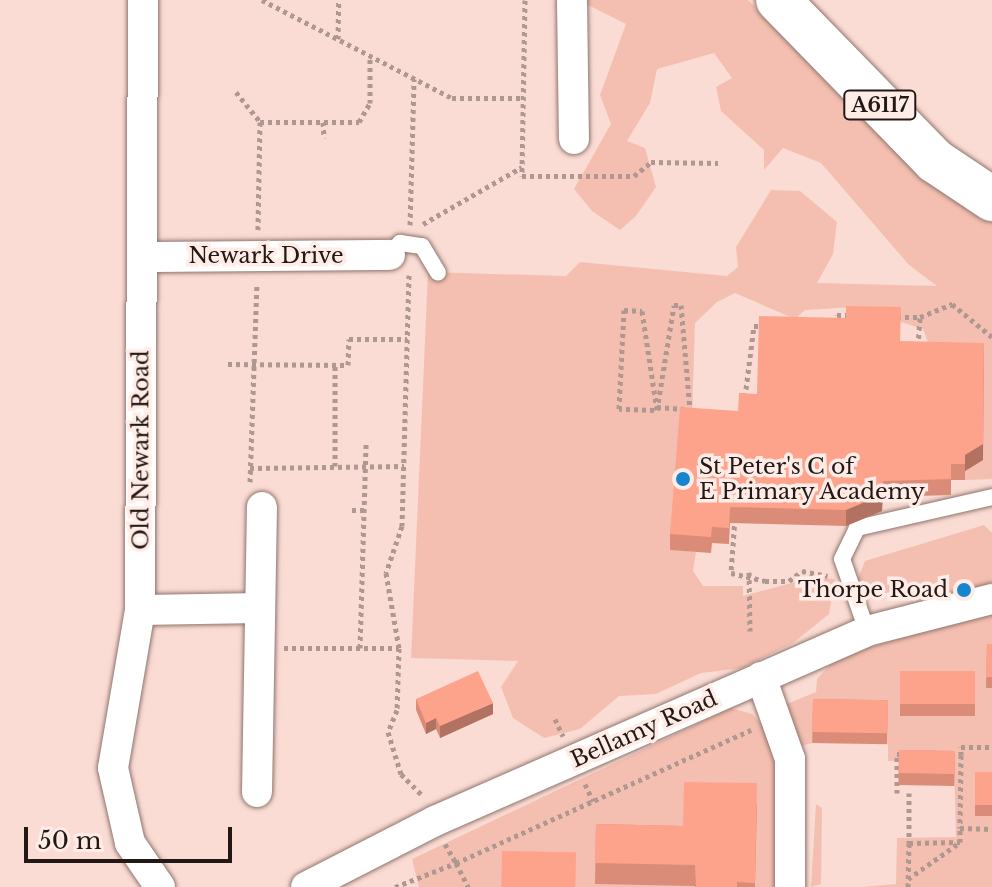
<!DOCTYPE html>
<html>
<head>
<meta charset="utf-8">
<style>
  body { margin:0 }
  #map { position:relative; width:992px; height:887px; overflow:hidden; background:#fadcd4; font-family:"Libre Baskerville",serif }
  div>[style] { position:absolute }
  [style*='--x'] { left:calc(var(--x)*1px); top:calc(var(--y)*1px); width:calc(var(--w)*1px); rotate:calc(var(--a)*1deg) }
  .green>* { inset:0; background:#f4bfb1 }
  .path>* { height:5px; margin-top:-2.5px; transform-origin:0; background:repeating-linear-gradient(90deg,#af9892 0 4px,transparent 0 8px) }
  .roads { filter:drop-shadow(0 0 2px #90756d) drop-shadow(0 0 2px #90756d) }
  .lane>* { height:16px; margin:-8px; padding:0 8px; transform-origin:8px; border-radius:8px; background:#fff }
  .street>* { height:30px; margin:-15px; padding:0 15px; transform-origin:15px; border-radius:15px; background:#fff }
  .primary>* { height:44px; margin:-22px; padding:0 22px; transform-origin:22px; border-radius:22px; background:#fff }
  .wall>* { inset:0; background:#da8c78; transform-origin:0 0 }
  .shaded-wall>* { inset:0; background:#b17262 }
  .building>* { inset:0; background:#fda38c; transform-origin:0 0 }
  .dots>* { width:22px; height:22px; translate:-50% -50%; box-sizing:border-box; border:4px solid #ffece7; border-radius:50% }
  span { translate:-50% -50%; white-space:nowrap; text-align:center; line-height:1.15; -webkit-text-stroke:7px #ffece7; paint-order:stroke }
  .shield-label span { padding:2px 6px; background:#ffece7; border:2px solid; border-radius:6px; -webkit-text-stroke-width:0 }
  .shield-label { font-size:20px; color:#221815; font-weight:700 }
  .street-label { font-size:22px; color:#221815 }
  .poi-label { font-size:22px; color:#221815 }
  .left { translate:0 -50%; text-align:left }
  .right { translate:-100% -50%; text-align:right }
  .scale { position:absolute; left:24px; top:827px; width:208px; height:36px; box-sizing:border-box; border:4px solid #221815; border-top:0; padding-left:10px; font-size:24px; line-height:28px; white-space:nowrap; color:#221815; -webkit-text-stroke:6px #ffece7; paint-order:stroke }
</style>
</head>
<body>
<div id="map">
  <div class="green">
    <i style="clip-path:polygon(578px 0,748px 0,852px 104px,992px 222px,992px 479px,965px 480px,965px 471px,983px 460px,984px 359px,934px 358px,923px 329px,854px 307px,805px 310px,795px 319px,735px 293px,717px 302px,695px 323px,692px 418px,672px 549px,696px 552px,693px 571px,703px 586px,743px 586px,743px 596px,810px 578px,835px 579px,829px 614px,793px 643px,742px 668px,701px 673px,656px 694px,619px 696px,580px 729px,544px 738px,513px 718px,501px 687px,518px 661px,411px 658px,428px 272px,566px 276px,580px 262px,727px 276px,738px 267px,736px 247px,771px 190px,800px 191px,837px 222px,833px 254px,817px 283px,937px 286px,909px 265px,821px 163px,783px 148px,764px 170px,764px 150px,721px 111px,716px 87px,732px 78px,714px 53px,657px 69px,650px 103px,627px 141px,645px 148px,656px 187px,636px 216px,620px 230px,592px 211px,574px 189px,611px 124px,600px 95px,626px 24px)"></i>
    <i style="clip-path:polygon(984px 525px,992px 533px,992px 584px,925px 599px,921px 584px,867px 598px,855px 586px,865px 561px)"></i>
    <i style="clip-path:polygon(992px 612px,992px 887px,862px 887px,896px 884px,897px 838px,956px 837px,954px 762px,888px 761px,888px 712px,813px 710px,813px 743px,801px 746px,787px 704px,816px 692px,817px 679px,838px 656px)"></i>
    <i style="clip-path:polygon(731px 708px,752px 714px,769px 732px,779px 766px,775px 887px,419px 887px,412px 859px)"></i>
    <i style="clip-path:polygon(816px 804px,822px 808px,821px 884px,811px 887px)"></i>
  </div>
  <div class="path">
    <i style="--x:262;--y:0;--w:214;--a:27.3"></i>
    <i style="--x:452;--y:98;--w:71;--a:0"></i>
    <i style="--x:525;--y:0;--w:176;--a:91"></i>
    <i style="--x:522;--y:176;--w:112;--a:0"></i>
    <i style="--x:634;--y:176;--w:22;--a:-39"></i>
    <i style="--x:651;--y:162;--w:67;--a:0.9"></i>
    <i style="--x:338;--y:39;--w:39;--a:-89"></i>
    <i style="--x:236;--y:92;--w:38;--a:51"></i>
    <i style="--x:260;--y:122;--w:108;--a:91.1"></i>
    <i style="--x:260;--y:122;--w:99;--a:0"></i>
    <i style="--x:359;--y:122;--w:22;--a:-60"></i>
    <i style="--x:370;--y:103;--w:47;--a:-90"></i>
    <i style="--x:323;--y:122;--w:16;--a:86"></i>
    <i style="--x:423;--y:224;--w:114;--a:-29.9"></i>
    <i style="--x:410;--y:225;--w:146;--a:-88.4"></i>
    <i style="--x:409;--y:275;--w:251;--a:91.6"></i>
    <i style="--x:402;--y:526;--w:50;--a:108.8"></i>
    <i style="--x:386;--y:573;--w:76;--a:80.2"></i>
    <i style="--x:399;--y:648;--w:62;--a:91.8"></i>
    <i style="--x:397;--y:710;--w:24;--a:112"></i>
    <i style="--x:388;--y:732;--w:44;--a:72.8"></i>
    <i style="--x:401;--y:774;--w:30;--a:45"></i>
    <i style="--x:897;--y:317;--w:23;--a:0"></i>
    <i style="--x:837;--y:323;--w:8;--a:-90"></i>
    <i style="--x:837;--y:315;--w:14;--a:0"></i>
    <i style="--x:918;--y:346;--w:29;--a:-86"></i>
    <i style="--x:920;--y:317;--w:35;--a:-22"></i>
    <i style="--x:952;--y:304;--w:52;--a:39.5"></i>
    <i style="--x:228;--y:364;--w:120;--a:0.5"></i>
    <i style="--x:348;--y:365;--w:26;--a:-88"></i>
    <i style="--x:349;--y:339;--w:58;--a:0"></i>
    <i style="--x:745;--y:397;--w:72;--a:-82.8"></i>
    <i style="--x:754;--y:326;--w:11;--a:0"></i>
    <i style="--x:657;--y:407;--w:27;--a:4"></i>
    <i style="--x:654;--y:410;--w:35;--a:-178"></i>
    <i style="--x:619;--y:409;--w:99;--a:-87.1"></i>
    <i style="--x:624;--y:310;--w:18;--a:3"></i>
    <i style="--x:642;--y:311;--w:100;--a:81.4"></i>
    <i style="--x:657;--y:410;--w:106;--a:-80.8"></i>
    <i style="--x:674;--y:305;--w:7;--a:0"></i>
    <i style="--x:681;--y:305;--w:104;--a:85.1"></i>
    <i style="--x:335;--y:466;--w:101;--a:-90"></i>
    <i style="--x:250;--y:468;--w:154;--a:-0.7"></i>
    <i style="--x:250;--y:482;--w:198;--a:-88"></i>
    <i style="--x:352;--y:510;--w:12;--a:0"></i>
    <i style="--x:735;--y:518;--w:55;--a:94.2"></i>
    <i style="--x:731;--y:573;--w:35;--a:13"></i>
    <i style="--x:765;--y:581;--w:24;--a:0"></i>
    <i style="--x:789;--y:581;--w:16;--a:-38"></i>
    <i style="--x:802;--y:571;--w:26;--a:11"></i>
    <i style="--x:749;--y:572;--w:59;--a:89"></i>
    <i style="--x:284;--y:648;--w:115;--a:0"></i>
    <i style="--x:360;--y:648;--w:207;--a:-88.3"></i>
    <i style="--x:555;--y:719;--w:19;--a:65"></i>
    <i style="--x:951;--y:755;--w:10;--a:0"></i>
    <i style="--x:961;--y:755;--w:73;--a:90.8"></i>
    <i style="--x:961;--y:755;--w:8;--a:-90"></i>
    <i style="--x:961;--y:747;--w:31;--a:0"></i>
    <i style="--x:585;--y:784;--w:19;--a:65"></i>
    <i style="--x:897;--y:793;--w:39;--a:-90"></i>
    <i style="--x:897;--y:754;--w:8;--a:0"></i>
    <i style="--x:909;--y:793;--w:50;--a:90"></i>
    <i style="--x:445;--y:844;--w:22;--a:60"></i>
    <i style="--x:456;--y:863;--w:324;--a:-24.3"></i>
    <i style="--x:908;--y:879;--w:62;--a:-35.2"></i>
    <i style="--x:395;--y:887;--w:66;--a:-21.5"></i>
    <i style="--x:456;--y:863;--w:27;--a:63"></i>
    <i style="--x:908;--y:887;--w:44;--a:-88.7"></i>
    <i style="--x:909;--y:843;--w:51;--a:-1.1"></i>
    <i style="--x:960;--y:842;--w:14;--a:-90"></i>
    <i style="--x:960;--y:828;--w:32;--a:2"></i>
  </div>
  <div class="roads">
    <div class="lane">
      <i style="--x:390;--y:255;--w:16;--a:-50"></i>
      <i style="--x:400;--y:243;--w:22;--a:8"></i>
      <i style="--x:422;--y:246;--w:31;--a:59"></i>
      <i style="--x:867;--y:631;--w:76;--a:-109.1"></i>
      <i style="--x:842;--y:559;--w:34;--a:-64"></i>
      <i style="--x:857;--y:528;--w:139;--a:-12.9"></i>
    </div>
    <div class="street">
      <i style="--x:143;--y:0;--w:610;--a:90.28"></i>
      <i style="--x:140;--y:610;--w:160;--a:99.7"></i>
      <i style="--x:113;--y:768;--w:77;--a:77.2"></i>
      <i style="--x:130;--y:843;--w:53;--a:55.7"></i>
      <i style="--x:572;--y:0;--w:139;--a:89.2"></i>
      <i style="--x:142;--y:257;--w:248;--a:-0.5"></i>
      <i style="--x:140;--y:610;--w:120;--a:-1"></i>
      <i style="--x:761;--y:677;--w:87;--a:70.5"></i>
      <i style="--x:790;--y:759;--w:128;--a:90"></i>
      <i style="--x:257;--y:792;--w:285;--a:-89"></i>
      <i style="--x:306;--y:887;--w:145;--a:-27.1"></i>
      <i style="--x:435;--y:821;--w:472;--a:-23.7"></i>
      <i style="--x:867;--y:631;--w:129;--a:-14.4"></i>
    </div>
    <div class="primary">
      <i style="--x:778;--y:0;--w:225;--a:45.7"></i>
      <i style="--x:935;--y:161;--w:69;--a:33.7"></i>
    </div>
  </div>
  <div class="wall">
    <i style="clip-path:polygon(901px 341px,983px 460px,965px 471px,965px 480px,951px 480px,951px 495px,883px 497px,882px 511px,846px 526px,730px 523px,729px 544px,712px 543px,711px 553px,670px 550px,670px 534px,738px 411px,757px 394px)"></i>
    <i style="clip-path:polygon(987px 644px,992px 644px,992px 688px,986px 688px)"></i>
    <i style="left:900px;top:671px;width:75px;height:45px"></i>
    <i style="clip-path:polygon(416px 699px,493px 714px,440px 738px,436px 729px,426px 734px,416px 710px)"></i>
    <i style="left:813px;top:699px;width:75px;height:44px;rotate:1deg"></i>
    <i style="left:899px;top:750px;width:56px;height:35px;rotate:1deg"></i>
    <i style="left:975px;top:772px;width:17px;height:44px"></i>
    <i style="clip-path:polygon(757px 804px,755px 887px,695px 887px,695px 886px,595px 884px,596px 824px,683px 826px)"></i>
  </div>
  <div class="shaded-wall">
    <i style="clip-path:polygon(984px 343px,983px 460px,965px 471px,965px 455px)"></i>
    <i style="clip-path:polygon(883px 481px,882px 511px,846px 526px,846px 510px)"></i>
    <i style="clip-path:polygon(493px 703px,493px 714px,440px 738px,440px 726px)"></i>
    <i style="clip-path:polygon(436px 718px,436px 729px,426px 734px,426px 723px)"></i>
  </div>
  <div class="building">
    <i style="clip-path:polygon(846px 306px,901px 307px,900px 341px,984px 343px,983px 444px,965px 455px,965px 464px,951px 464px,951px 479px,883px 481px,882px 495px,846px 510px,730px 507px,729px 528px,712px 527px,711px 537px,670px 534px,680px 407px,738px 411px,739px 393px,757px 394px,759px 316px,846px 318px)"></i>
    <i style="clip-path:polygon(987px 644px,992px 644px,992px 677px,986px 677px)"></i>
    <i style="clip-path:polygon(478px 671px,493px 703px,440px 726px,436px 718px,426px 723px,416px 699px)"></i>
    <i style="left:900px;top:671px;width:75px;height:33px"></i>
    <i style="left:813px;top:699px;width:75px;height:33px;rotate:1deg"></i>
    <i style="left:899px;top:750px;width:56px;height:23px;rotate:1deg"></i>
    <i style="left:975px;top:772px;width:17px;height:33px"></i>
    <i style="clip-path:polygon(684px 782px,757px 783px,755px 883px,737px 882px,737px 887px,696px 887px,695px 865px,595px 863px,596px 824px,683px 826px)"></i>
    <i style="left:502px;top:851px;width:74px;height:36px;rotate:1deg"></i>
  </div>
  <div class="dots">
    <i style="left:683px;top:479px;background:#1886cf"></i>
    <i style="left:964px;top:590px;background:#1886cf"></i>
  </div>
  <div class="shield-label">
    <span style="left:880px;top:105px">A6117</span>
  </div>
  <div class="street-label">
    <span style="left:266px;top:256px">Newark Drive</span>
    <span style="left:141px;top:450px;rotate:-90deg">Old Newark Road</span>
    <span style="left:644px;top:729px;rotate:-24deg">Bellamy Road</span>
  </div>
  <div class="poi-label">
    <span class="left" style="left:699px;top:479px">St Peter's C of<br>E Primary Academy</span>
    <span class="right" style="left:948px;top:590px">Thorpe Road</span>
  </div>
  <div class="scale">50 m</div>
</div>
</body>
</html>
